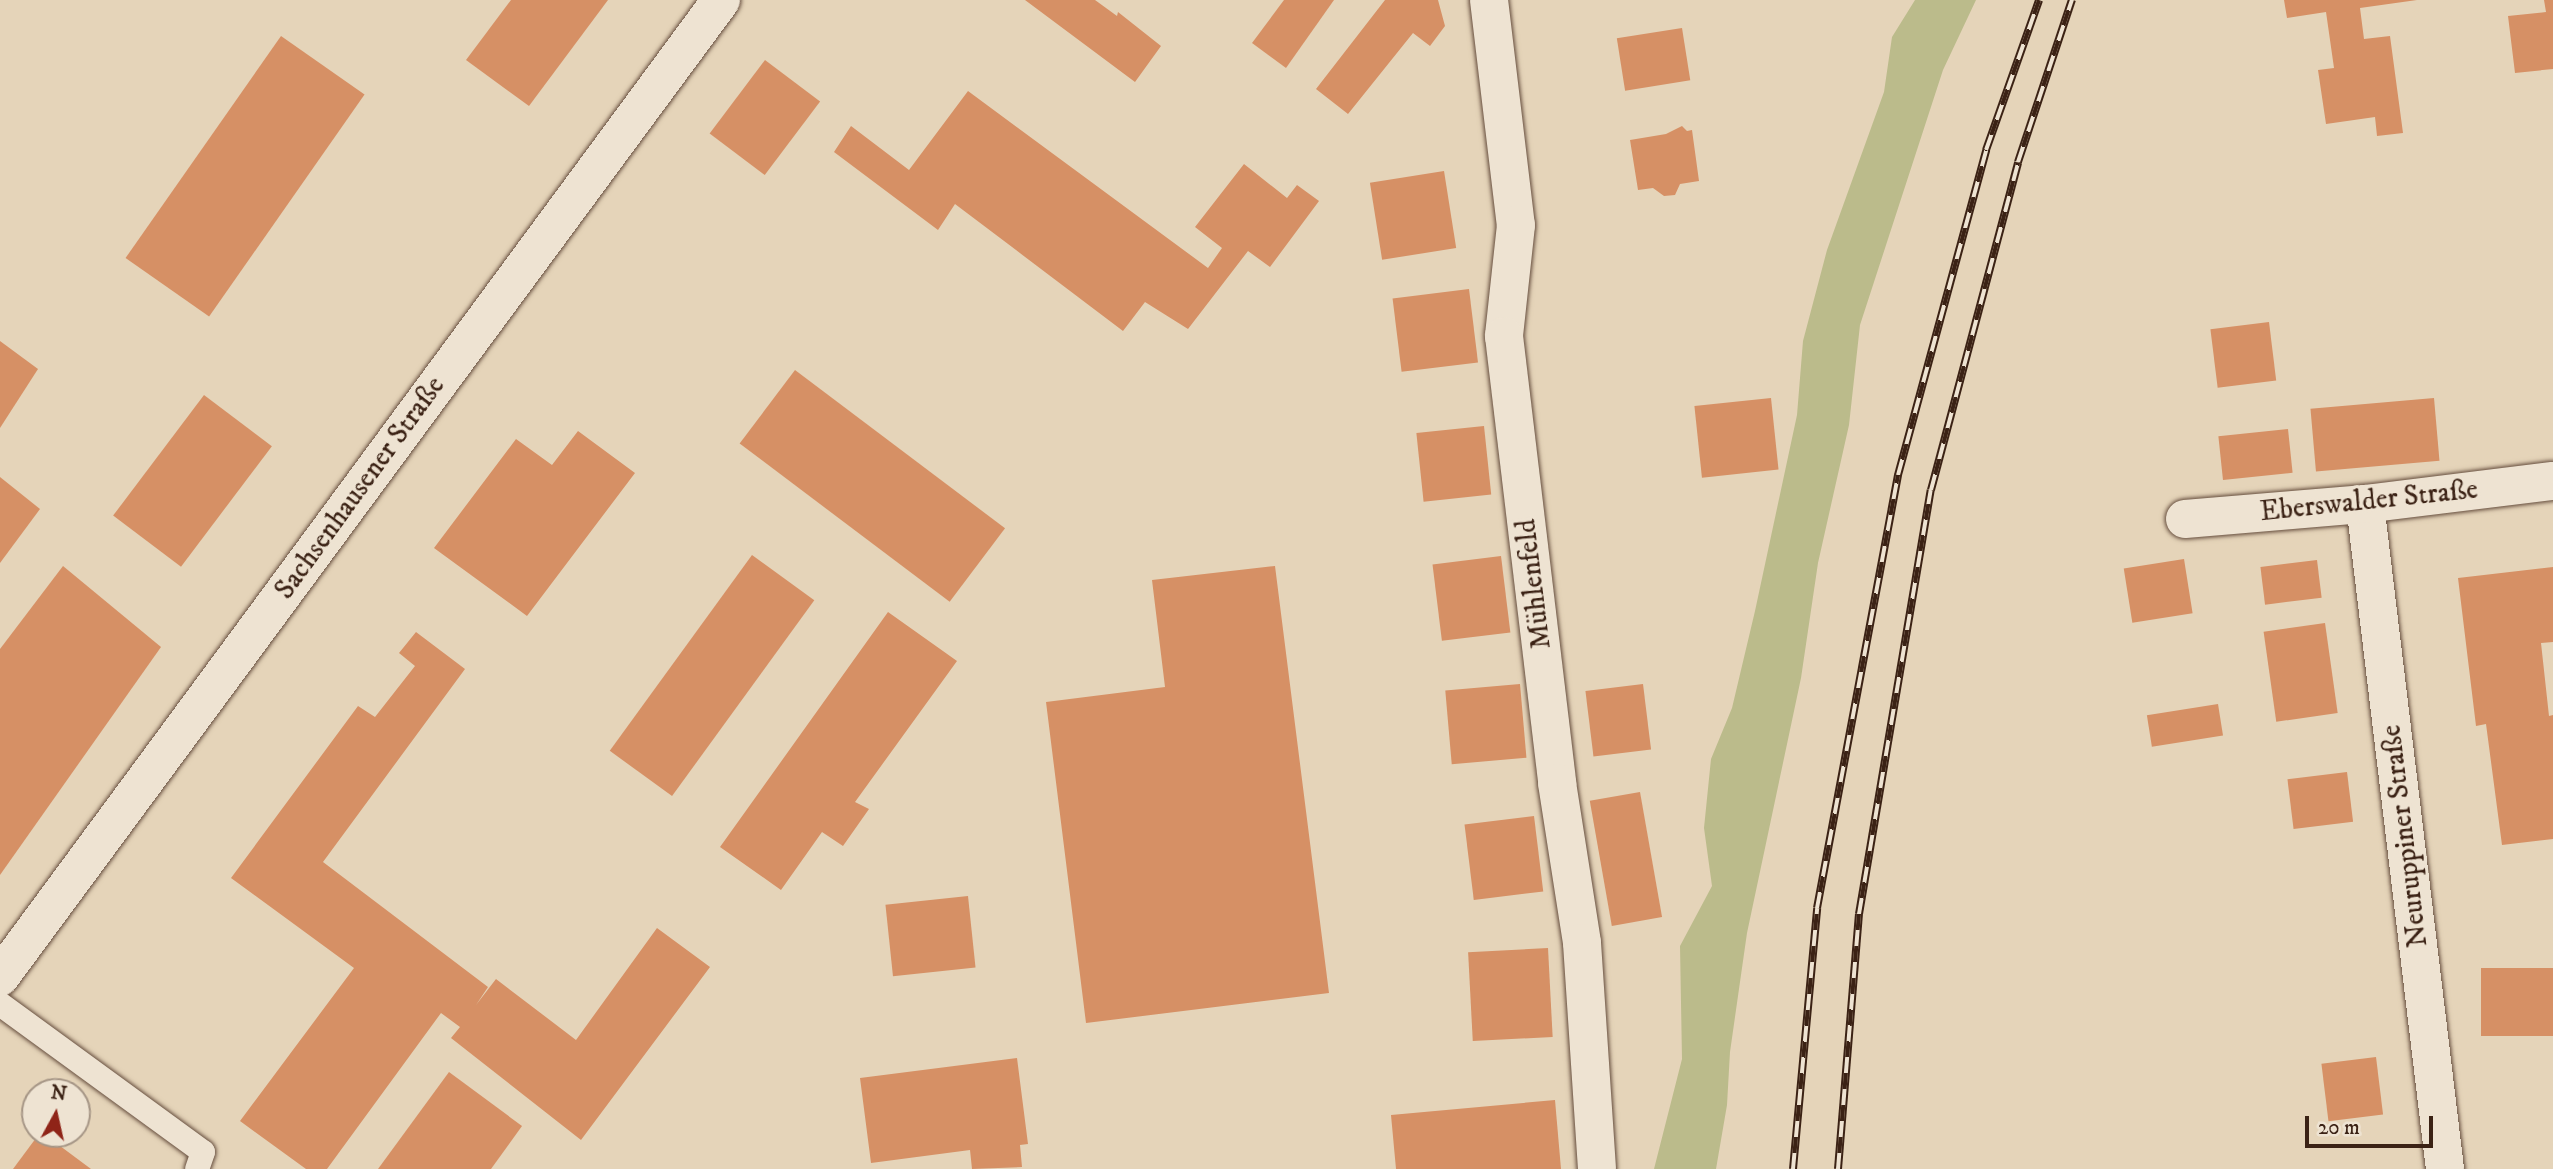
<!DOCTYPE html>
<html>
<head>
<meta charset="utf-8">
<style>
  body { margin:0 }
  #map { position:relative; width:2553px; height:1169px; overflow:hidden; background:#e5d4b9; font-family:"IM FELL DW Pica",serif }
  div>[style] { position:absolute }
  [style*='--x'] { left:calc(var(--x)*1px); top:calc(var(--y)*1px); width:calc(var(--w)*1px); rotate:calc(var(--a)*1deg) }
  .green>* { inset:0; background:#bbbb8b }
  .building>* { inset:0; background:#d69065; transform-origin:0 0 }
  .roads { filter:drop-shadow(0 0 2px #664e3e) drop-shadow(0 0 2px #664e3e) }
  .service>* { height:24px; margin:-12px; padding:0 12px; transform-origin:12px; border-radius:12px; background:#eee3d2 }
  .minor>* { height:38px; margin:-19px; padding:0 19px; transform-origin:19px; border-radius:19px; background:#eee3d2 }
  .secondary>* { height:38px; margin:-19px; padding:0 19px; transform-origin:19px; border-radius:19px; background:#eee3d2 }
  .rail>* { height:8px; margin-top:-4px; transform-origin:0; background:repeating-linear-gradient(90deg,#eee3d2 0 16px,#3b2215 0 32px); box-sizing:border-box; border-block:2px solid #3b2215 }
  span { translate:-50% -50%; white-space:nowrap; text-align:center; line-height:1.15; -webkit-text-stroke:6px #eee3d2; paint-order:stroke }
  .street-label { font-size:28px; color:#3b2215 }
  .north { position:absolute; left:21px; top:1078px; width:70px; height:70px; box-sizing:border-box; background:#eee3d2; border:2px solid #a69686; border-radius:50%; rotate:8deg; font-size:19px; font-weight:700; line-height:28px; text-align:center; color:#3b2215 }
  .north::after { content:''; display:block; margin:auto; width:24px; height:32px; background:#8f2418; clip-path:polygon(50% 0,100% 100%,50% 72%,0 100%) }
  .scale { position:absolute; left:2305px; top:1116px; width:128px; height:32px; box-sizing:border-box; border:4px solid #3b2215; border-top:0; padding-left:9px; font-size:21px; line-height:24px; white-space:nowrap; color:#3b2215; -webkit-text-stroke:5px #eee3d2; paint-order:stroke }
</style>
</head>
<body>
<div id="map">
  <div class="green">
    <i style="clip-path:polygon(1915px 0,1976px 0,1943px 70px,1860px 325px,1849px 425px,1818px 563px,1801px 678px,1747px 933px,1730px 1052px,1727px 1105px,1716px 1169px,1654px 1169px,1682px 1059px,1680px 946px,1712px 886px,1704px 828px,1711px 759px,1732px 708px,1755px 611px,1797px 415px,1803px 341px,1827px 250px,1884px 92px,1892px 37px)"></i>
  </div>
  <div class="building">
    <i style="clip-path:polygon(511px 0,608px 0,529px 106px,466px 60px)"></i>
    <i style="clip-path:polygon(1025px 0,1095px 0,1117px 16px,1118px 12px,1161px 46px,1135px 82px)"></i>
    <i style="clip-path:polygon(1284px 0,1334px 0,1286px 68px,1252px 43px)"></i>
    <i style="clip-path:polygon(1385px 0,1438px 0,1445px 26px,1430px 46px,1413px 33px,1348px 114px,1316px 89px)"></i>
    <i style="clip-path:polygon(2284px 0,2417px 0,2360px 8px,2364px 39px,2390px 36px,2403px 133px,2377px 136px,2375px 117px,2326px 124px,2318px 70px,2334px 68px,2326px 12px,2287px 18px)"></i>
    <i style="clip-path:polygon(2544px 0,2553px 0,2553px 69px,2515px 73px,2508px 16px,2546px 12px)"></i>
    <i style="left:1682px;top:28px;width:53px;height:66px;rotate:81deg"></i>
    <i style="left:281px;top:36px;width:102px;height:271px;rotate:35deg"></i>
    <i style="left:765px;top:60px;width:69px;height:92px;rotate:37deg"></i>
    <i style="clip-path:polygon(968px 91px,1208px 268px,1222px 248px,1195px 227px,1244px 164px,1287px 198px,1297px 185px,1319px 201px,1270px 267px,1248px 251px,1188px 329px,1145px 302px,1123px 331px,955px 204px,938px 230px,834px 152px,851px 126px,909px 170px)"></i>
    <i style="clip-path:polygon(1682px 126px,1687px 131px,1692px 130px,1699px 181px,1680px 184px,1675px 195px,1664px 196px,1653px 188px,1638px 190px,1630px 140px,1666px 134px)"></i>
    <i style="left:1444px;top:171px;width:78px;height:75px;rotate:81deg"></i>
    <i style="left:1469px;top:289px;width:74px;height:77px;rotate:83deg"></i>
    <i style="left:2269px;top:322px;width:59px;height:59px;rotate:83deg"></i>
    <i style="clip-path:polygon(0 341px,38px 369px,0 428px)"></i>
    <i style="left:795px;top:370px;width:263px;height:92px;rotate:37deg"></i>
    <i style="left:204px;top:395px;width:85px;height:151px;rotate:37deg"></i>
    <i style="left:1771px;top:398px;width:72px;height:77px;rotate:84deg"></i>
    <i style="left:2434px;top:398px;width:63px;height:124px;rotate:85deg"></i>
    <i style="left:1484px;top:426px;width:69px;height:68px;rotate:84deg"></i>
    <i style="left:2288px;top:429px;width:44px;height:70px;rotate:84deg"></i>
    <i style="clip-path:polygon(578px 431px,635px 473px,527px 616px,434px 548px,516px 439px,552px 465px)"></i>
    <i style="clip-path:polygon(0 477px,40px 509px,0 563px)"></i>
    <i style="left:752px;top:555px;width:77px;height:242px;rotate:36deg"></i>
    <i style="left:1501px;top:556px;width:77px;height:69px;rotate:83deg"></i>
    <i style="left:2184px;top:559px;width:55px;height:61px;rotate:81deg"></i>
    <i style="left:2317px;top:560px;width:38px;height:57px;rotate:83deg"></i>
    <i style="clip-path:polygon(63px 566px,161px 647px,0 875px,0 649px)"></i>
    <i style="clip-path:polygon(1275px 566px,1329px 993px,1086px 1023px,1046px 702px,1165px 687px,1152px 580px)"></i>
    <i style="clip-path:polygon(2553px 567px,2553px 642px,2541px 643px,2549px 716px,2553px 715px,2553px 839px,2502px 845px,2486px 724px,2476px 726px,2458px 578px)"></i>
    <i style="clip-path:polygon(888px 612px,957px 661px,855px 802px,869px 809px,843px 846px,822px 832px,781px 890px,720px 847px)"></i>
    <i style="left:2325px;top:623px;width:91px;height:62px;rotate:82deg"></i>
    <i style="clip-path:polygon(416px 632px,465px 669px,323px 862px,488px 987px,476px 1005px,496px 979px,576px 1040px,657px 928px,710px 967px,581px 1140px,451px 1038px,460px 1027px,441px 1013px,327px 1169px,306px 1169px,240px 1121px,354px 968px,231px 878px,358px 706px,375px 717px,415px 666px,399px 653px)"></i>
    <i style="left:1520px;top:684px;width:74px;height:75px;rotate:85deg"></i>
    <i style="left:1643px;top:684px;width:66px;height:58px;rotate:83deg"></i>
    <i style="left:2218px;top:704px;width:32px;height:72px;rotate:81deg"></i>
    <i style="left:2347px;top:772px;width:50px;height:60px;rotate:83deg"></i>
    <i style="left:1640px;top:792px;width:127px;height:51px;rotate:80deg"></i>
    <i style="left:1534px;top:816px;width:76px;height:70px;rotate:83deg"></i>
    <i style="left:968px;top:896px;width:72px;height:83px;rotate:84deg"></i>
    <i style="left:1548px;top:948px;width:89px;height:80px;rotate:87deg"></i>
    <i style="left:2553px;top:968px;width:68px;height:72px;rotate:90deg"></i>
    <i style="left:2376px;top:1057px;width:58px;height:55px;rotate:83deg"></i>
    <i style="clip-path:polygon(1017px 1058px,1028px 1144px,1020px 1145px,1022px 1167px,972px 1169px,970px 1150px,871px 1163px,860px 1078px)"></i>
    <i style="clip-path:polygon(449px 1072px,522px 1126px,491px 1169px,378px 1169px)"></i>
    <i style="clip-path:polygon(1555px 1100px,1561px 1169px,1396px 1169px,1391px 1115px)"></i>
    <i style="clip-path:polygon(39px 1134px,44px 1134px,91px 1169px,13px 1169px)"></i>
  </div>
  <div class="roads">
    <div class="service">
      <i style="--x:0;--y:1004;--w:251;--a:36.1"></i>
      <i style="--x:203;--y:1152;--w:18;--a:109"></i>
    </div>
    <div class="minor">
      <i style="--x:1489;--y:0;--w:227;--a:83.2"></i>
      <i style="--x:1516;--y:225;--w:112;--a:96.2"></i>
      <i style="--x:1504;--y:336;--w:450;--a:83.2"></i>
      <i style="--x:1557;--y:783;--w:162;--a:81.1"></i>
      <i style="--x:1582;--y:943;--w:226;--a:86.2"></i>
      <i style="--x:2365;--y:504;--w:670;--a:83.14"></i>
      <i style="--x:2185;--y:519;--w:181;--a:-4.8"></i>
      <i style="--x:2365;--y:504;--w:189;--a:-7"></i>
    </div>
    <div class="secondary">
      <i style="--x:0;--y:977;--w:1214;--a:-53.57"></i>
    </div>
  </div>
  <div class="rail">
    <i style="--x:1793;--y:1169;--w:262;--a:-84.7"></i>
    <i style="--x:1817;--y:908;--w:441;--a:-79.4"></i>
    <i style="--x:1898;--y:475;--w:337;--a:-74.8"></i>
    <i style="--x:1986;--y:150;--w:159;--a:-70.5"></i>
    <i style="--x:1838;--y:1169;--w:256;--a:-85.3"></i>
    <i style="--x:1859;--y:914;--w:430;--a:-80.4"></i>
    <i style="--x:1931;--y:490;--w:339;--a:-75.1"></i>
    <i style="--x:2018;--y:162;--w:171;--a:-71.6"></i>
  </div>
  <div class="street-label">
    <span style="left:360px;top:488px;rotate:-54deg">Sachsenhausener Straße</span>
    <span style="left:2369px;top:501px;rotate:-6deg">Eberswalder Straße</span>
    <span style="left:1534px;top:584px;rotate:-97deg">Mühlenfeld</span>
    <span style="left:2405px;top:836px;rotate:-97deg">Neuruppiner Straße</span>
  </div>
  <div class="north">N</div>
  <div class="scale">20 m</div>
</div>
</body>
</html>
